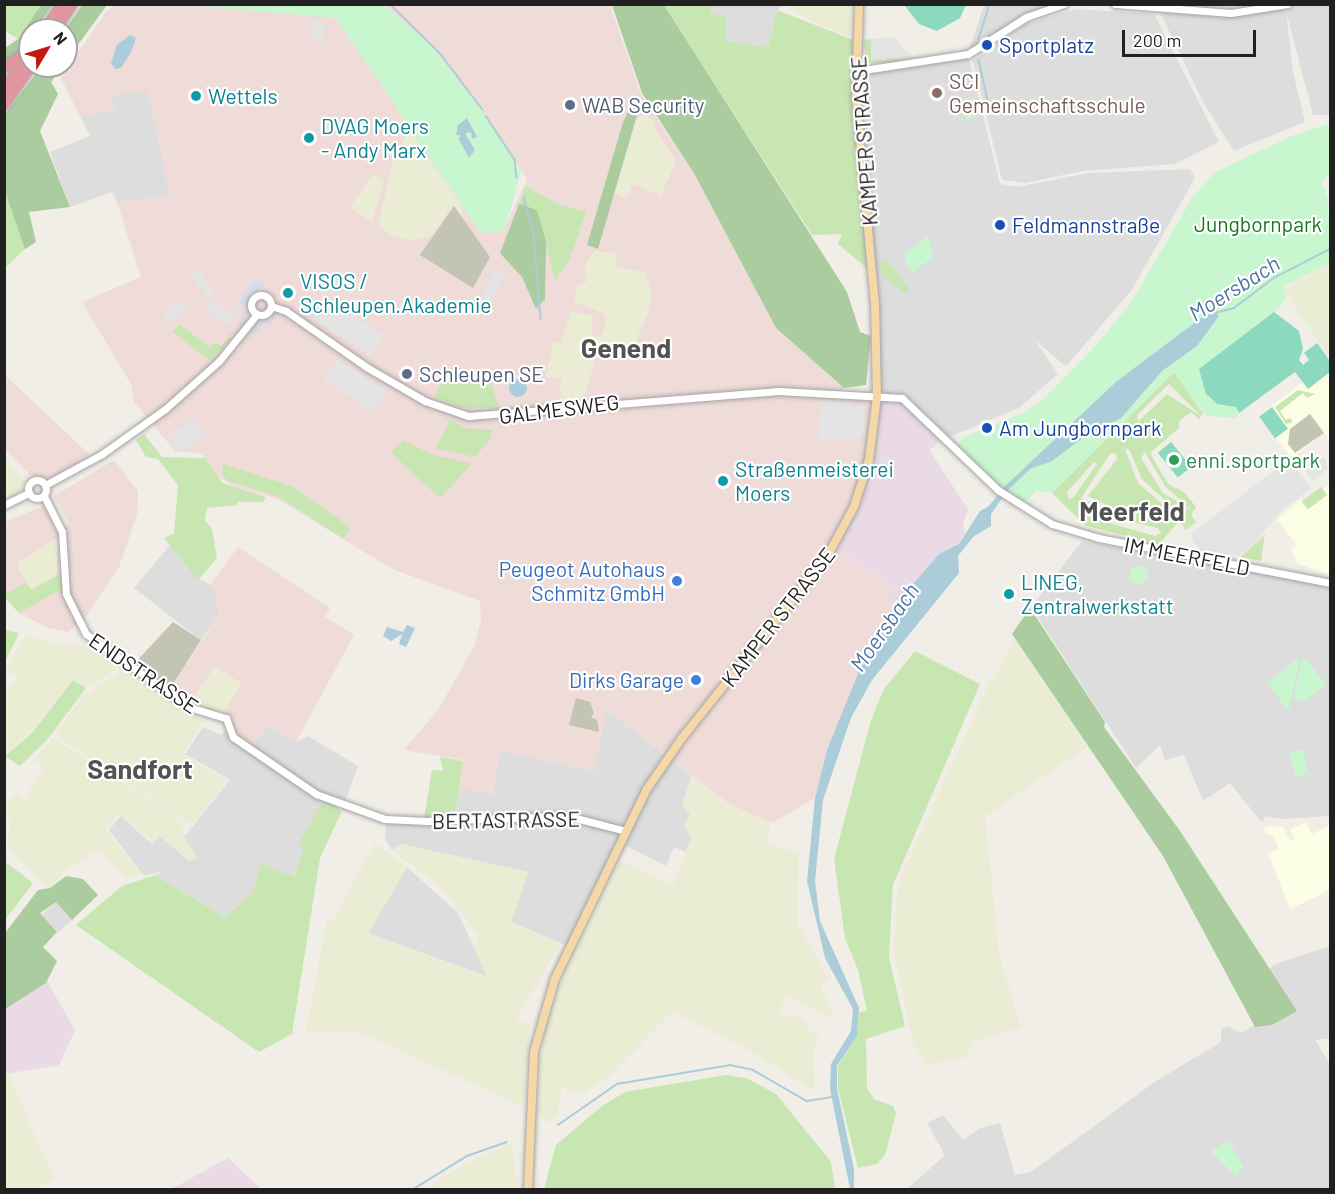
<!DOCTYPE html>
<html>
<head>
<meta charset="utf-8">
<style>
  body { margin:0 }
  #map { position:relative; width:1335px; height:1194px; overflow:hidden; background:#f0eee7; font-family:Barlow,sans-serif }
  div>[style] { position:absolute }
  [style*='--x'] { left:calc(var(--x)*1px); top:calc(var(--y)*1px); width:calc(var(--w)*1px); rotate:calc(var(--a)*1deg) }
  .residential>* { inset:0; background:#dedddd; transform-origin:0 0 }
  .commercial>* { inset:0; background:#efdbd8 }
  .industrial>* { inset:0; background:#e9dae5 }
  .education>* { inset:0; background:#fbfde4 }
  .construction>* { inset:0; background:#c3c4b3 }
  .farmland>* { inset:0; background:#eaedd4 }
  .grass>* { inset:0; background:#c8e6b1; transform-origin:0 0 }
  .forest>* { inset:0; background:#aacc9f }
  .park>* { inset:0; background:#c8f6cf }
  .round { border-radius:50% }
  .pitch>* { inset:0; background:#8cd9c0; transform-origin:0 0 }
  .parking>* { inset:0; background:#e4e4e4; transform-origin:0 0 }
  .plaza>* { inset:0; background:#dcdce6 }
  .water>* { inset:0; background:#abcdda }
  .stream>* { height:1.5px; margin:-0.75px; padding:0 0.75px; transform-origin:0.75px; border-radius:0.75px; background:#abcdda }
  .roads { filter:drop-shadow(0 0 2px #a4a4a4) drop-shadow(0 0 2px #a4a4a4) }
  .minor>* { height:7px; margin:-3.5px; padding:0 3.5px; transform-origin:3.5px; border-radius:3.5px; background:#fff }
  .minor>.ring { margin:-3.5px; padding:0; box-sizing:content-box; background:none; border:7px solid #fff; border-radius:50% }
  .major>* { height:8px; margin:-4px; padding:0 4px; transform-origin:4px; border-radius:4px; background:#f5d8a7 }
  .highway>* { height:10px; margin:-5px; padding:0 5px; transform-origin:5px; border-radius:5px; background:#e1959f }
  .dots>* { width:16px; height:16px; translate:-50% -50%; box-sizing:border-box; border:3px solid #fff; border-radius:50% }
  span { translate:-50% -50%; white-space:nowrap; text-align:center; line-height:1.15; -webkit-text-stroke:4.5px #fff; paint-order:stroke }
  .transit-label { font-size:21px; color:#164399 }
  .left { translate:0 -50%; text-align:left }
  .education-label { font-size:21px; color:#785e54 }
  .culture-label { font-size:21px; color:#0d838f }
  .service-label { font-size:21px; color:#4e5e75 }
  .street-label { font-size:21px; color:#202020 }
  .park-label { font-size:21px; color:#147822 }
  .leisure-label { font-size:21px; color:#27864d }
  .shop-label { font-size:21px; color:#366cbe }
  .right { translate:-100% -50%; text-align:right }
  .water-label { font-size:22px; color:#5074a2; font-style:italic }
  .district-label { font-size:27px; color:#535353; font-weight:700 }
  .frame { position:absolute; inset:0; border:6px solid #202020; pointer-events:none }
  .north { position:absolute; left:18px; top:18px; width:60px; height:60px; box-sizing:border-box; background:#fff; border:2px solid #a6a6a6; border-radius:50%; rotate:52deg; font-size:16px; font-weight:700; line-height:24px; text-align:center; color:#202020 }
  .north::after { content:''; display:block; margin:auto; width:21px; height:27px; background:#c21a0f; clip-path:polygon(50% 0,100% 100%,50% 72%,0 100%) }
  .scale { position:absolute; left:1122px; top:30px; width:134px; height:27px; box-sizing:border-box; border:3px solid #202020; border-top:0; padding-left:8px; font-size:18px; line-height:21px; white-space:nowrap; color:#202020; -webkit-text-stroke:4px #fff; paint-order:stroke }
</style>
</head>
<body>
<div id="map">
  <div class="residential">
    <i style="clip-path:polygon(712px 5px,784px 5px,777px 10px,768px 47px,725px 41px,711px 14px)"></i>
    <i style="clip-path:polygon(984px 5px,1064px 5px,1044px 10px,968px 54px,1000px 184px,1017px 187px,1088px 173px,1190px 169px,1195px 178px,1131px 291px,1068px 364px,1064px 365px,1035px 340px,1058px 374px,1019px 408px,944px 439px,876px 397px,857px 71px,968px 54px)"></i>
    <i style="clip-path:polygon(1115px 5px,1330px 5px,1330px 115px,1313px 115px,1286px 11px,1293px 72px,1305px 122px,1234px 151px,1203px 102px,1158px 8px)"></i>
    <i style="clip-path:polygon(1076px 9px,1154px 14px,1219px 142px,1175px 164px,1083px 171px,1025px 183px,1002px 180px,973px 61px,1025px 24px)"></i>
    <i style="clip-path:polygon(148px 91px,171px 197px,117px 202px,112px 192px,70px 207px,50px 152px,90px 136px,80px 116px,115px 110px,111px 95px)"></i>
    <i style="clip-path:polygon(1082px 541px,1330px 582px,1330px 816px,1282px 819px,1265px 816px,1262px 823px,1230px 783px,1203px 801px,1184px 755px,1165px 760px,1160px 745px,1136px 768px,1031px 607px)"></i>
    <i style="clip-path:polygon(170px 545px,198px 579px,214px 586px,219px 615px,201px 640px,134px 588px)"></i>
    <i style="clip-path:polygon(606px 708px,692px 776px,682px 805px,690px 814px,685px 826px,691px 838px,686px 852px,674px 847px,666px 866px,620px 843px,570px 947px,511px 922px,528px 872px,401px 844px,392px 850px,385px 839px,386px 822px,455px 817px,459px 788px,493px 794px,500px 750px,594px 771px)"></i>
    <i style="clip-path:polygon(268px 725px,295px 742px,308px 736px,358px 766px,344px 804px,324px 800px,293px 877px,261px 863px,253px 893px,225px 917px,155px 875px,162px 871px,144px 876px,109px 830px,121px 816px,152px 844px,160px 836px,189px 861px,197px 857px,184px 837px,230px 780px,185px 754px,203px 727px,221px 735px,230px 727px)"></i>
    <i style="clip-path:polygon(407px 867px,458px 913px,487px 976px,367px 933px)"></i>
    <i style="left:56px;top:902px;width:24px;height:19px;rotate:48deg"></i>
    <i style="clip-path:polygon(1330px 946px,1330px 1038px,1315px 1040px,1330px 1064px,1330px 1189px,906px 1190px,945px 1155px,927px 1123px,943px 1115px,963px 1140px,980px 1128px,1000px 1123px,1015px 1175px,1031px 1172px,1156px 1081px,1221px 1042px,1221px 1028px,1228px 1026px,1241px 1033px,1283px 1009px,1260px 978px,1275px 964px)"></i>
  </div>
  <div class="commercial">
    <i style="clip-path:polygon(191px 4px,336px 18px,481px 233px,503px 231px,527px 179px,480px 108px,427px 41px,383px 5px,610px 5px,641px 94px,695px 175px,776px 328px,844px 388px,843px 395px,876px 397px,869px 460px,834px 546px,893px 588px,885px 600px,895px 605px,859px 671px,827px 750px,815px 798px,772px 823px,729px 804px,606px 708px,595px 771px,500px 750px,493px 794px,459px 788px,463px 760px,404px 750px,438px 710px,474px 647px,481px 620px,480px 601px,392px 569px,278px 499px,236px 487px,211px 473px,202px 454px,175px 451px,134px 402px,131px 384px,82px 302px,141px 277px,117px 202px,171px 197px,148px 91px,111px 95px,115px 110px,80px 116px,61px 78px,105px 13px,115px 5px)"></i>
    <i style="clip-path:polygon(5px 375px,91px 456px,47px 481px,30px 475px,5px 449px)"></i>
    <i style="clip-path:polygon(114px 460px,138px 491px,137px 514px,119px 567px,85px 618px,68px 632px,49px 628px,21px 614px,5px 597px,5px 522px,43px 506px,58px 531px,69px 524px,54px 496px)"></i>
    <i style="clip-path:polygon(238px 547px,330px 608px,325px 617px,354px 635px,296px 742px,268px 725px,253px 746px,233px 732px,222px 714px,216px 666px,190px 702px,170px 689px,219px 615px,212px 582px)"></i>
  </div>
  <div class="industrial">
    <i style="clip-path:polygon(876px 397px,901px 399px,944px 439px,929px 450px,968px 509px,963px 524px,965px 533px,959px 544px,939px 554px,895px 605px,885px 600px,893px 588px,834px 546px,869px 460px)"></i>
    <i style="clip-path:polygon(47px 981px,75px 1030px,59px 1065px,5px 1074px,5px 1009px)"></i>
    <i style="clip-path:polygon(228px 1158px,261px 1189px,168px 1189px,177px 1186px)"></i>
  </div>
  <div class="education">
    <i style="clip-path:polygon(1330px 372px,1330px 441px,1324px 433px,1292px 458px,1258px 416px,1303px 382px,1308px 389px)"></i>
    <i style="clip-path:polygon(1330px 483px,1330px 575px,1298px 564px,1291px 549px,1296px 544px,1277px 520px,1300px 499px,1308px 509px,1327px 495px,1323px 489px)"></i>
    <i style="clip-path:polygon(1306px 822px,1312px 834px,1330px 825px,1330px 890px,1290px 909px,1268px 853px,1279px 849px,1273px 836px,1264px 833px,1265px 827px,1283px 826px,1290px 841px,1294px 839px,1290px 829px)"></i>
  </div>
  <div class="construction">
    <i style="clip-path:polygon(454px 206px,490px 257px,473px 288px,420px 255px)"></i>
    <i style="clip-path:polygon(1310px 414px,1324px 433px,1295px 453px,1288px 444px,1290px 429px)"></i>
    <i style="clip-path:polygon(173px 622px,201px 640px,170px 689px,133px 665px)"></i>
    <i style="clip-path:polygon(576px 698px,590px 702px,594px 713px,591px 717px,597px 720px,599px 732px,569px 725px)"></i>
  </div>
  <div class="farmland">
    <i style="clip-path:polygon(785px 4px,852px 5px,850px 37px,811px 21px)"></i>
    <i style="clip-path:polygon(645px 115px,656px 122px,653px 126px,676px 161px,661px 196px,633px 184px,627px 199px,614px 192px,635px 120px)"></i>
    <i style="clip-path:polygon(409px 129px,461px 205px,464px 219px,454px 205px,432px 235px,413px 241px,392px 236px,378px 226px,392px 163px)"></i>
    <i style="clip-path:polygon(373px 174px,384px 182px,372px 222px,350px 207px)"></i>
    <i style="clip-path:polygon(594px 251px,616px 253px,617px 267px,645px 272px,652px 295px,649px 311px,632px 349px,602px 351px,596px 356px,584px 398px,560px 401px,561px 378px,546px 377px,553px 343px,561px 343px,571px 311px,593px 316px,591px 334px,600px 337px,606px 325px,604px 314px,574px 301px,577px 286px,587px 281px,584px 266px)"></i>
    <i style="clip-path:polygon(1330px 263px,1330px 357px,1283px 290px)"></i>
    <i style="clip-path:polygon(5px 457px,24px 481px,20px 492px,5px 499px)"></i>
    <i style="clip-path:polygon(55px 539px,58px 539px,57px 575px,31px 589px,18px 569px,19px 562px)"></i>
    <i style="clip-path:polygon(25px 636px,69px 646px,90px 645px,120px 667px,86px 688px,72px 681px,30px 733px,5px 756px,4px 692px,18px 678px,6px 668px)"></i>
    <i style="clip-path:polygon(1016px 640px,1087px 747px,985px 817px,999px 954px,1021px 1028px,972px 1041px,967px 1057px,926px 1065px,913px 1044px,894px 951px,897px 893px,904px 869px,987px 688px)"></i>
    <i style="clip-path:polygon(215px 666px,242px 684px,222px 714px,190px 702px)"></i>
    <i style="clip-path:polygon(124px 670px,204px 721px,183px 755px,228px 781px,192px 825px,55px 736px,81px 697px)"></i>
    <i style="clip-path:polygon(53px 738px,182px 820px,184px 837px,197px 858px,189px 861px,160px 835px,153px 842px,119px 814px,105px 829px,142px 874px,126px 878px,100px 849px,68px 868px,50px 888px,10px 851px,7px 842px,11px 821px,5px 817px,5px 808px,16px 794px,24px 799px,44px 768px,34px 759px)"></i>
    <i style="clip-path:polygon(692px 776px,729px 804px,772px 823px,765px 842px,799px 853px,797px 923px,829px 979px,820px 983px,835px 1020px,786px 995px,779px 1014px,801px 1018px,809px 1030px,820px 1036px,813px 1051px,815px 1091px,747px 1049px,672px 1012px,608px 1077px,582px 1094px,562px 1087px,557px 1116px,546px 1124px,537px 1113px,537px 1072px,553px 998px,620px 861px,673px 886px,691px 838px,684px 826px,690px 814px,682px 805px)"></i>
    <i style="clip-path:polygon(375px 843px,407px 867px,368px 934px,487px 976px,475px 948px,479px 936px,440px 887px,392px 850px,401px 844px,528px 872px,511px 922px,560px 943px,516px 1020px,530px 1025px,524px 1107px,357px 1031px,306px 1032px,327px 919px,333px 921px)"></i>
    <i style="clip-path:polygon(8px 1073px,54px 1179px,33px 1189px,5px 1189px,4px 1074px)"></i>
    <i style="clip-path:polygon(512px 1143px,518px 1189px,425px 1189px,466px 1163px)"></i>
  </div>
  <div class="grass">
    <i style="clip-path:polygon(4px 5px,41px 5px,18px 39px,5px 31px)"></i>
    <i style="clip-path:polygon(664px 5px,712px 5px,711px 14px,726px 17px,725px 41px,768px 47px,777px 10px,853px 40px,855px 146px,869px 270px,838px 244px,842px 234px,812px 235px)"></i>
    <i style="clip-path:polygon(871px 39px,871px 61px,901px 58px,905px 62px,866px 63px,864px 40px)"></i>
    <i style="clip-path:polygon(526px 186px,555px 203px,586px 212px,571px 256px,555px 281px,537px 210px,519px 204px)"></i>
    <i style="clip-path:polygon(7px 189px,25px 249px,5px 268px,4px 191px)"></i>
    <i style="clip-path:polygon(888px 260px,910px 291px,907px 294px,883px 277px,879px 264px)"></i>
    <i style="clip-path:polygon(180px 325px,210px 347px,215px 342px,221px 346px,230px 336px,232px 339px,209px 360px,172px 331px)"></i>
    <i style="clip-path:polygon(448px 371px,490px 380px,499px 408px,464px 408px,434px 397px)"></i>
    <i style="clip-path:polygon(evenodd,1174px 372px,1203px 413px,1199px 419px,1191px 412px,1179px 421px,1179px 428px,1150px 453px,1168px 484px,1184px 492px,1196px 507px,1191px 515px,1196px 522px,1186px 530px,1179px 521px,1159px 544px,1086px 526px,1052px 493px,1174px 372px,1169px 384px,1201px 416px,1167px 394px,1138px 422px,1137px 415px,1169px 384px,1174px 372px,1125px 449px,1129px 449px,1142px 479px,1168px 503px,1167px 508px,1138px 483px,1125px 449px,1174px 372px,1145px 452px,1165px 486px,1191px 510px,1163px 493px,1141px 458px,1145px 452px,1174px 372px,1116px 453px,1117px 459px,1088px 496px,1125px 514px,1124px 517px,1081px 498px,1110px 454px,1116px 453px,1174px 372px,1094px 462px,1097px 464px,1073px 498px,1068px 499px,1067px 492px,1094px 462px,1174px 372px,1078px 510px,1158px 528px,1161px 533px,1155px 536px,1078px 514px,1078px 510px)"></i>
    <i style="clip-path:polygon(1298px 390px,1315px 394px,1307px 398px,1303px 393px,1280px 411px,1286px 420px,1290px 418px,1293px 422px,1286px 424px,1275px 407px)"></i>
    <i style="clip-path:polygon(450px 420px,465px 428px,492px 430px,491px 438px,475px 457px,436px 448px)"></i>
    <i style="clip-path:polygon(144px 434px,162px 457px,206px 458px,222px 483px,266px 497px,263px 502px,237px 502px,237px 505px,207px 508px,205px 520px,212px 529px,217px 558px,198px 580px,164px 538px,174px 533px,178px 485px,158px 459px,146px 457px,136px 440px)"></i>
    <i style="clip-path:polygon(403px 440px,430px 454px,472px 464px,440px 498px,391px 453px)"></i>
    <i style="clip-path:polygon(223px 464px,292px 486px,350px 527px,344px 539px,279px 497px,228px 481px,222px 475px)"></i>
    <i style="left:1321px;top:487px;width:10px;height:24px;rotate:53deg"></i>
    <i style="clip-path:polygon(1265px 533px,1261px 561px,1240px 557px,1262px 538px)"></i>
    <i style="clip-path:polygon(60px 574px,63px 593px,58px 591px,19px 613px,5px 598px,5px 594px,25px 583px,32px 590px)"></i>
    <i style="clip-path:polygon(5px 630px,19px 633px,5px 662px,4px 630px)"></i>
    <i style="clip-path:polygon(915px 651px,980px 684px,893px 885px,889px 957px,905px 1026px,866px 1039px,867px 1088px,874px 1099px,893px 1106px,896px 1114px,885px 1155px,877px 1164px,858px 1168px,838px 1089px,838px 1066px,857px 1036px,859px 1012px,867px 1011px,858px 970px,845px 938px,834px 859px,871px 720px,884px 689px)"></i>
    <i style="clip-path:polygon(73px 680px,86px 688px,47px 740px,20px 766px,5px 756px,31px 734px)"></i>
    <i style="clip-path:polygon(440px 757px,463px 761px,455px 817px,424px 818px,432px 770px,443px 771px)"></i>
    <i style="clip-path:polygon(324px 800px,342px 811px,320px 858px,292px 1034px,259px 1052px,76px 925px,122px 886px,155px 875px,225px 917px,253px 893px,261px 863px,294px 877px,303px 851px,300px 841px)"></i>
    <i style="clip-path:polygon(4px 861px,33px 883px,5px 920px,4px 920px)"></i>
    <i style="clip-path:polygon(726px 1075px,746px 1078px,776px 1094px,831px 1162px,835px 1189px,544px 1189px,556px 1145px,602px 1106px,625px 1092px)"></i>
  </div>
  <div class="forest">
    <i style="clip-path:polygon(41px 5px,52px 5px,35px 30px,30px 30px,30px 38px,22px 51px,5px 63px,5px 48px,18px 39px)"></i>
    <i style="clip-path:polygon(82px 5px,107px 5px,66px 61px,65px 30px)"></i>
    <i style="clip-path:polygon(612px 5px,664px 5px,847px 292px,860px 332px,871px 336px,866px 385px,844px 388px,776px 328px,695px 175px,642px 93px)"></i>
    <i style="clip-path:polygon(42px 66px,62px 66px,51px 82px,58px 94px,40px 131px,70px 207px,29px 212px,36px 242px,25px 249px,5px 191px,5px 114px)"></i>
    <i style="clip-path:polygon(632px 105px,640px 105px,598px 249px,587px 245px,623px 122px)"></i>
    <i style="clip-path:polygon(519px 204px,537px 210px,546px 242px,545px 299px,536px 309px,522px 277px,500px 253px)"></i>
    <i style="clip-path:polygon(1030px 608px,1105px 722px,1104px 727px,1180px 831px,1297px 1011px,1272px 1025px,1255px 1027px,1163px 856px,1012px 634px)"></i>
    <i style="clip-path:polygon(66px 876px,83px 879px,98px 895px,72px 920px,56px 902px,40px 913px,57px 932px,43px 947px,57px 961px,46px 983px,5px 1009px,5px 933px,38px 890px,50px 888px)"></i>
  </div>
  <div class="park">
    <i style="clip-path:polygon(191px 5px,383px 5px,427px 41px,480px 108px,521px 172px,504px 231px,481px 233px,336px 18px)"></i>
    <i style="clip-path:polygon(973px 97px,978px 113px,968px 121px,959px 109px)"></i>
    <i style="clip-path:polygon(1330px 123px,1330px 174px,1321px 181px,1330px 205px,1326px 208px,1330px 214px,1330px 263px,1286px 285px,1283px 290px,1286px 299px,1274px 312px,1200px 369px,1206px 394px,1211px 400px,1236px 407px,1239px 413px,1236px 418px,1207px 416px,1173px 372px,1052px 493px,1036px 491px,1022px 506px,957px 447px,962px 438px,1025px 412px,1040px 402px,1099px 342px,1132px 301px,1192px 198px,1214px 173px,1287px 138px)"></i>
    <i style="clip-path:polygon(928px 235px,933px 257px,912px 273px,905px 263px,905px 254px)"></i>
    <i class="round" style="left:1130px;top:566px;width:18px;height:18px"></i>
    <i style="clip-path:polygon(1299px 658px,1300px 660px,1288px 711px,1267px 682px)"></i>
    <i style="clip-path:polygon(1306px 659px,1326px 684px,1305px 701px,1293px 698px,1302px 660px)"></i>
    <i style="clip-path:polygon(1303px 750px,1308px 773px,1296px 777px,1289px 752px)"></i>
    <i style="clip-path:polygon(1228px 1141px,1244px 1167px,1235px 1176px,1211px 1151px)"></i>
  </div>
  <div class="pitch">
    <i style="clip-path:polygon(966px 5px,960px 18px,937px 31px,919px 24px,905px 6px)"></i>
    <i style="clip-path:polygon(1274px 312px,1299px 331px,1303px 349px,1299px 360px,1303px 365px,1309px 360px,1304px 353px,1317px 343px,1330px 361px,1330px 372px,1308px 389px,1295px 372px,1239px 413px,1236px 407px,1217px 404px,1206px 394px,1199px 369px)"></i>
    <i style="left:1272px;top:407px;width:27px;height:16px;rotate:54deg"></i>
    <i style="left:1171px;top:442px;width:32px;height:17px;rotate:51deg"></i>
  </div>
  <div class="parking">
    <i style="left:313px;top:20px;width:11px;height:21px;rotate:5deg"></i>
    <i style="clip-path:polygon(895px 37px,913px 60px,905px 62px,901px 58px,871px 61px,871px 39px)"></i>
    <i style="left:495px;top:270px;width:11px;height:39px;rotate:27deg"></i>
    <i style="clip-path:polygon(200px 271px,215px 290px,208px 297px,190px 276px)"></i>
    <i style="clip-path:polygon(215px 296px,215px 302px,231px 314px,238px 305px,240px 308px,227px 326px,205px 309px)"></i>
    <i style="left:326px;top:298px;width:69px;height:24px;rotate:33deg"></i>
    <i style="clip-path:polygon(174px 304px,182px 304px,186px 310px,165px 324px,163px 312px)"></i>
    <i style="left:337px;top:359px;width:59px;height:25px;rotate:33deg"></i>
    <i style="clip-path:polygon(825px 400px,864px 404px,865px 429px,857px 441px,832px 438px,817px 444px,821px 403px)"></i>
    <i style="clip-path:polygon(193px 418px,205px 435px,178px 452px,167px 438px)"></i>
    <i style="clip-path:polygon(1284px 453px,1311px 488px,1279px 513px,1261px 535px,1262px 538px,1240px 555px,1201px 552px,1192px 540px,1193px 532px,1284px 463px,1280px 457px)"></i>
    <i style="clip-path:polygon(1324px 457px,1328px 468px,1313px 481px,1305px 471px)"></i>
  </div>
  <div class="plaza">
    <i style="clip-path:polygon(255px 277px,263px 283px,269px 278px,250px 301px,251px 312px,243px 328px,237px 324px,247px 310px,237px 302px)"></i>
    <i style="clip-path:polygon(275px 311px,279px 313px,269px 326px,264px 323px,254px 336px,247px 332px,258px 318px)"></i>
  </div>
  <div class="water">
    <i style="clip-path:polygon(130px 35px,136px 38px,131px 52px,121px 68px,115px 69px,111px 63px,117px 45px)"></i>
    <i style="clip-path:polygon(467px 118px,477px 137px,472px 139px,471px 132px,465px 133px,475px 150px,469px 158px,458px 138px,462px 136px,456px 135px,458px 125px)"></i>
    <i style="clip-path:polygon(1213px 309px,1219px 316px,1197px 346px,1162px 371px,1121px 418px,1084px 437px,1052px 461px,1030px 469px,1007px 491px,991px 514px,991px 526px,973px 537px,958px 556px,959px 573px,872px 680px,851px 718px,823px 800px,815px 881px,820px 921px,859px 1008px,857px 1036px,837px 1066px,837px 1089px,854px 1169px,854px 1189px,850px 1189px,830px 1089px,831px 1064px,851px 1031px,853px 1009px,825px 958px,807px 881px,815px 798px,827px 750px,859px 671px,895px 605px,939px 554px,959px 544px,980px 511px,989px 506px,1005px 486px,1117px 381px)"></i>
    <i class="round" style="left:509px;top:379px;width:18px;height:18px"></i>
    <i style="clip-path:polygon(407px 625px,415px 628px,406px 647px,399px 644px,402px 634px,391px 641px,383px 636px,387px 627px,403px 632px)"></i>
  </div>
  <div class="stream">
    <i style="--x:390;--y:4;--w:70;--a:44.4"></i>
    <i style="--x:440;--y:53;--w:71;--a:53"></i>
    <i style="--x:978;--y:40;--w:38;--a:-72"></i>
    <i style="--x:979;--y:60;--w:42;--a:77.6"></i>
    <i style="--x:486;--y:116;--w:53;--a:56.6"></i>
    <i style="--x:515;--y:160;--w:18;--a:84"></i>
    <i style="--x:524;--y:197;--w:38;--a:75"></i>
    <i style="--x:534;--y:234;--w:86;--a:85.3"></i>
    <i style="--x:1215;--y:313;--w:20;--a:-15"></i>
    <i style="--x:1234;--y:308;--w:50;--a:-36.9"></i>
    <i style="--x:1274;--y:278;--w:63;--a:-27.4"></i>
    <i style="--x:558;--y:1125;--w:72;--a:-34.8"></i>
    <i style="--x:617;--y:1084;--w:115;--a:-9.5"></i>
    <i style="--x:730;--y:1065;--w:24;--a:12"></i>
    <i style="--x:753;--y:1070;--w:62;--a:29.9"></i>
    <i style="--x:807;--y:1101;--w:25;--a:-9"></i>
    <i style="--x:412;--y:1190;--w:65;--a:-31.7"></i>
    <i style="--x:467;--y:1156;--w:42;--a:-19.3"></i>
  </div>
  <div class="roads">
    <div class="minor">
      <i style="--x:1115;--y:4;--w:116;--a:4.4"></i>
      <i style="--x:1231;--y:13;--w:57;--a:-9.1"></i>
      <i style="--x:857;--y:71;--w:112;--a:-8.7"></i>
      <i style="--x:968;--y:54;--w:69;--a:-32.5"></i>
      <i style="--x:1026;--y:17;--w:40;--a:-18.9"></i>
      <i class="ring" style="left:251px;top:295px;width:13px;height:13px"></i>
      <i style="--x:271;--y:306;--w:16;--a:18"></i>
      <i style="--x:286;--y:311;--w:100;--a:34.8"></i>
      <i style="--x:368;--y:368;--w:66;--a:30.1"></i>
      <i style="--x:425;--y:401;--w:46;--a:19.2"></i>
      <i style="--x:468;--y:416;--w:312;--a:-4.6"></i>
      <i style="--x:779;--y:391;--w:123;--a:3.3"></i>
      <i style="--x:902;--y:398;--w:133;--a:43.8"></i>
      <i style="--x:998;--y:490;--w:64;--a:32.2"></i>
      <i style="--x:1052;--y:524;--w:49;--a:16.6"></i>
      <i style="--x:1099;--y:538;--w:235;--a:11"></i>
      <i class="ring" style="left:28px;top:480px;width:11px;height:11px"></i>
      <i style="--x:45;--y:485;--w:65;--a:-28.5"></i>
      <i style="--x:102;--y:454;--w:76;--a:-35.4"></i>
      <i style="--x:164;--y:410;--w:74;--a:-41.7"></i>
      <i style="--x:219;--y:361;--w:60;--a:-51"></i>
      <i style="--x:44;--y:496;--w:40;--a:63.4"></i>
      <i style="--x:62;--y:532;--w:62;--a:86.3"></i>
      <i style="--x:66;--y:594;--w:45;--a:63.4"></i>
      <i style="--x:86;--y:634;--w:126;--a:35.3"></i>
      <i style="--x:189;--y:707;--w:39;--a:17"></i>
      <i style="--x:226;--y:718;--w:20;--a:70"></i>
      <i style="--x:233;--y:737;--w:101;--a:34.5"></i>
      <i style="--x:316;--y:794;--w:73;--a:19.9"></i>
      <i style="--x:385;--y:819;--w:42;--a:2.7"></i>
      <i style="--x:427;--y:821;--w:141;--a:-2"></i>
      <i style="--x:568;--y:816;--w:60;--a:14.5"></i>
      <i style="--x:4;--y:505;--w:28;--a:-26"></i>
    </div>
    <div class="major">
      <i style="--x:528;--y:1190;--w:138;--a:-87.5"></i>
      <i style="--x:534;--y:1052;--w:76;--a:-74"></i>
      <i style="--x:555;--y:979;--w:211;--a:-64.2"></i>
      <i style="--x:647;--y:789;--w:62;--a:-55.5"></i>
      <i style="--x:682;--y:738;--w:234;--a:-51.4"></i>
      <i style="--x:828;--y:555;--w:55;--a:-61.6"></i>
      <i style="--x:854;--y:507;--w:49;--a:-72.3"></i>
      <i style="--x:869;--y:460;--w:64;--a:-82.8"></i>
      <i style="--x:877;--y:397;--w:92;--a:-91.2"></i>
      <i style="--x:875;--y:305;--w:210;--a:-95.2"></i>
      <i style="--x:856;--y:96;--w:92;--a:-88.1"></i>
    </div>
    <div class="highway">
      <i style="--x:45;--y:30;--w:31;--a:-57"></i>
      <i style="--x:55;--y:30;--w:31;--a:-57"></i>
      <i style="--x:7;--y:66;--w:23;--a:-34"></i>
      <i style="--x:4;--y:90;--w:45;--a:-54.9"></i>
      <i style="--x:4;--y:105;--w:47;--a:-55.3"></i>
    </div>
  </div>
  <div class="dots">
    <i style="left:987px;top:45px;background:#1a4fb4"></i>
    <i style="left:937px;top:93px;background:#8d6e63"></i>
    <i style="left:196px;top:96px;background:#0f9aa8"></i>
    <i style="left:570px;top:105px;background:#5c6f8a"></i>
    <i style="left:309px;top:138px;background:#0f9aa8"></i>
    <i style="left:1000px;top:225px;background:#1a4fb4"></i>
    <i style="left:288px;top:293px;background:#0f9aa8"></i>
    <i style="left:407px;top:374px;background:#5c6f8a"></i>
    <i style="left:987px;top:428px;background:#1a4fb4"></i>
    <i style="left:1174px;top:460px;background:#2e9e5b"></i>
    <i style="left:723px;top:481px;background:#0f9aa8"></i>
    <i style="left:677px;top:581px;background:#3f7fe0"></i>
    <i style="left:1009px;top:594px;background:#0f9aa8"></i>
    <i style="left:696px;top:680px;background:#3f7fe0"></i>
  </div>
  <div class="transit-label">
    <span class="left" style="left:999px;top:45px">Sportplatz</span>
    <span class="left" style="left:1012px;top:225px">Feldmannstraße</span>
    <span class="left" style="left:999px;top:428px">Am Jungbornpark</span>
  </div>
  <div class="education-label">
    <span class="left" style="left:949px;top:93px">SCI<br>Gemeinschaftsschule</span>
  </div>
  <div class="culture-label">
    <span class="left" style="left:208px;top:96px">Wettels</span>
    <span class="left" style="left:321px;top:138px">DVAG Moers<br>- Andy Marx</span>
    <span class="left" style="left:300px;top:293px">VISOS /<br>Schleupen.Akademie</span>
    <span class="left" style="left:735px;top:481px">Straßenmeisterei<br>Moers</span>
    <span class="left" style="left:1021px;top:594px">LINEG,<br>Zentralwerkstatt</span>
  </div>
  <div class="service-label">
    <span class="left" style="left:582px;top:105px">WAB Security</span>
    <span class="left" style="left:419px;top:374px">Schleupen SE</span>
  </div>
  <div class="street-label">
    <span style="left:864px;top:141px;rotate:-94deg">KAMPER STRASSE</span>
    <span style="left:559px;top:409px;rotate:-7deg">GALMESWEG</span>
    <span style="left:1187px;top:556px;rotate:11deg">IM MEERFELD</span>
    <span style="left:778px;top:617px;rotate:-52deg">KAMPER STRASSE</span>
    <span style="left:144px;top:673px;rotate:34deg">ENDSTRASSE</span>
    <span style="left:506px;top:820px;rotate:-1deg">BERTASTRASSE</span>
  </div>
  <div class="park-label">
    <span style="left:1258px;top:224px">Jungbornpark</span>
  </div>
  <div class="leisure-label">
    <span class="left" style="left:1186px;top:460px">enni.sportpark</span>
  </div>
  <div class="shop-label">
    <span class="right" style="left:665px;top:581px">Peugeot Autohaus<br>Schmitz GmbH</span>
    <span class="right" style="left:684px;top:680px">Dirks Garage</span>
  </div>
  <div class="water-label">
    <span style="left:1234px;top:288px;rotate:-32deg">Moersbach</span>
    <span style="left:884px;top:627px;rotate:-55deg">Moersbach</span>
  </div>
  <div class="district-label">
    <span style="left:626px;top:348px">Genend</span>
    <span style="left:1132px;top:511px">Meerfeld</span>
    <span style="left:140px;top:769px">Sandfort</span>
  </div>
  <div class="frame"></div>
  <div class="north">N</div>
  <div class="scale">200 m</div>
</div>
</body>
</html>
